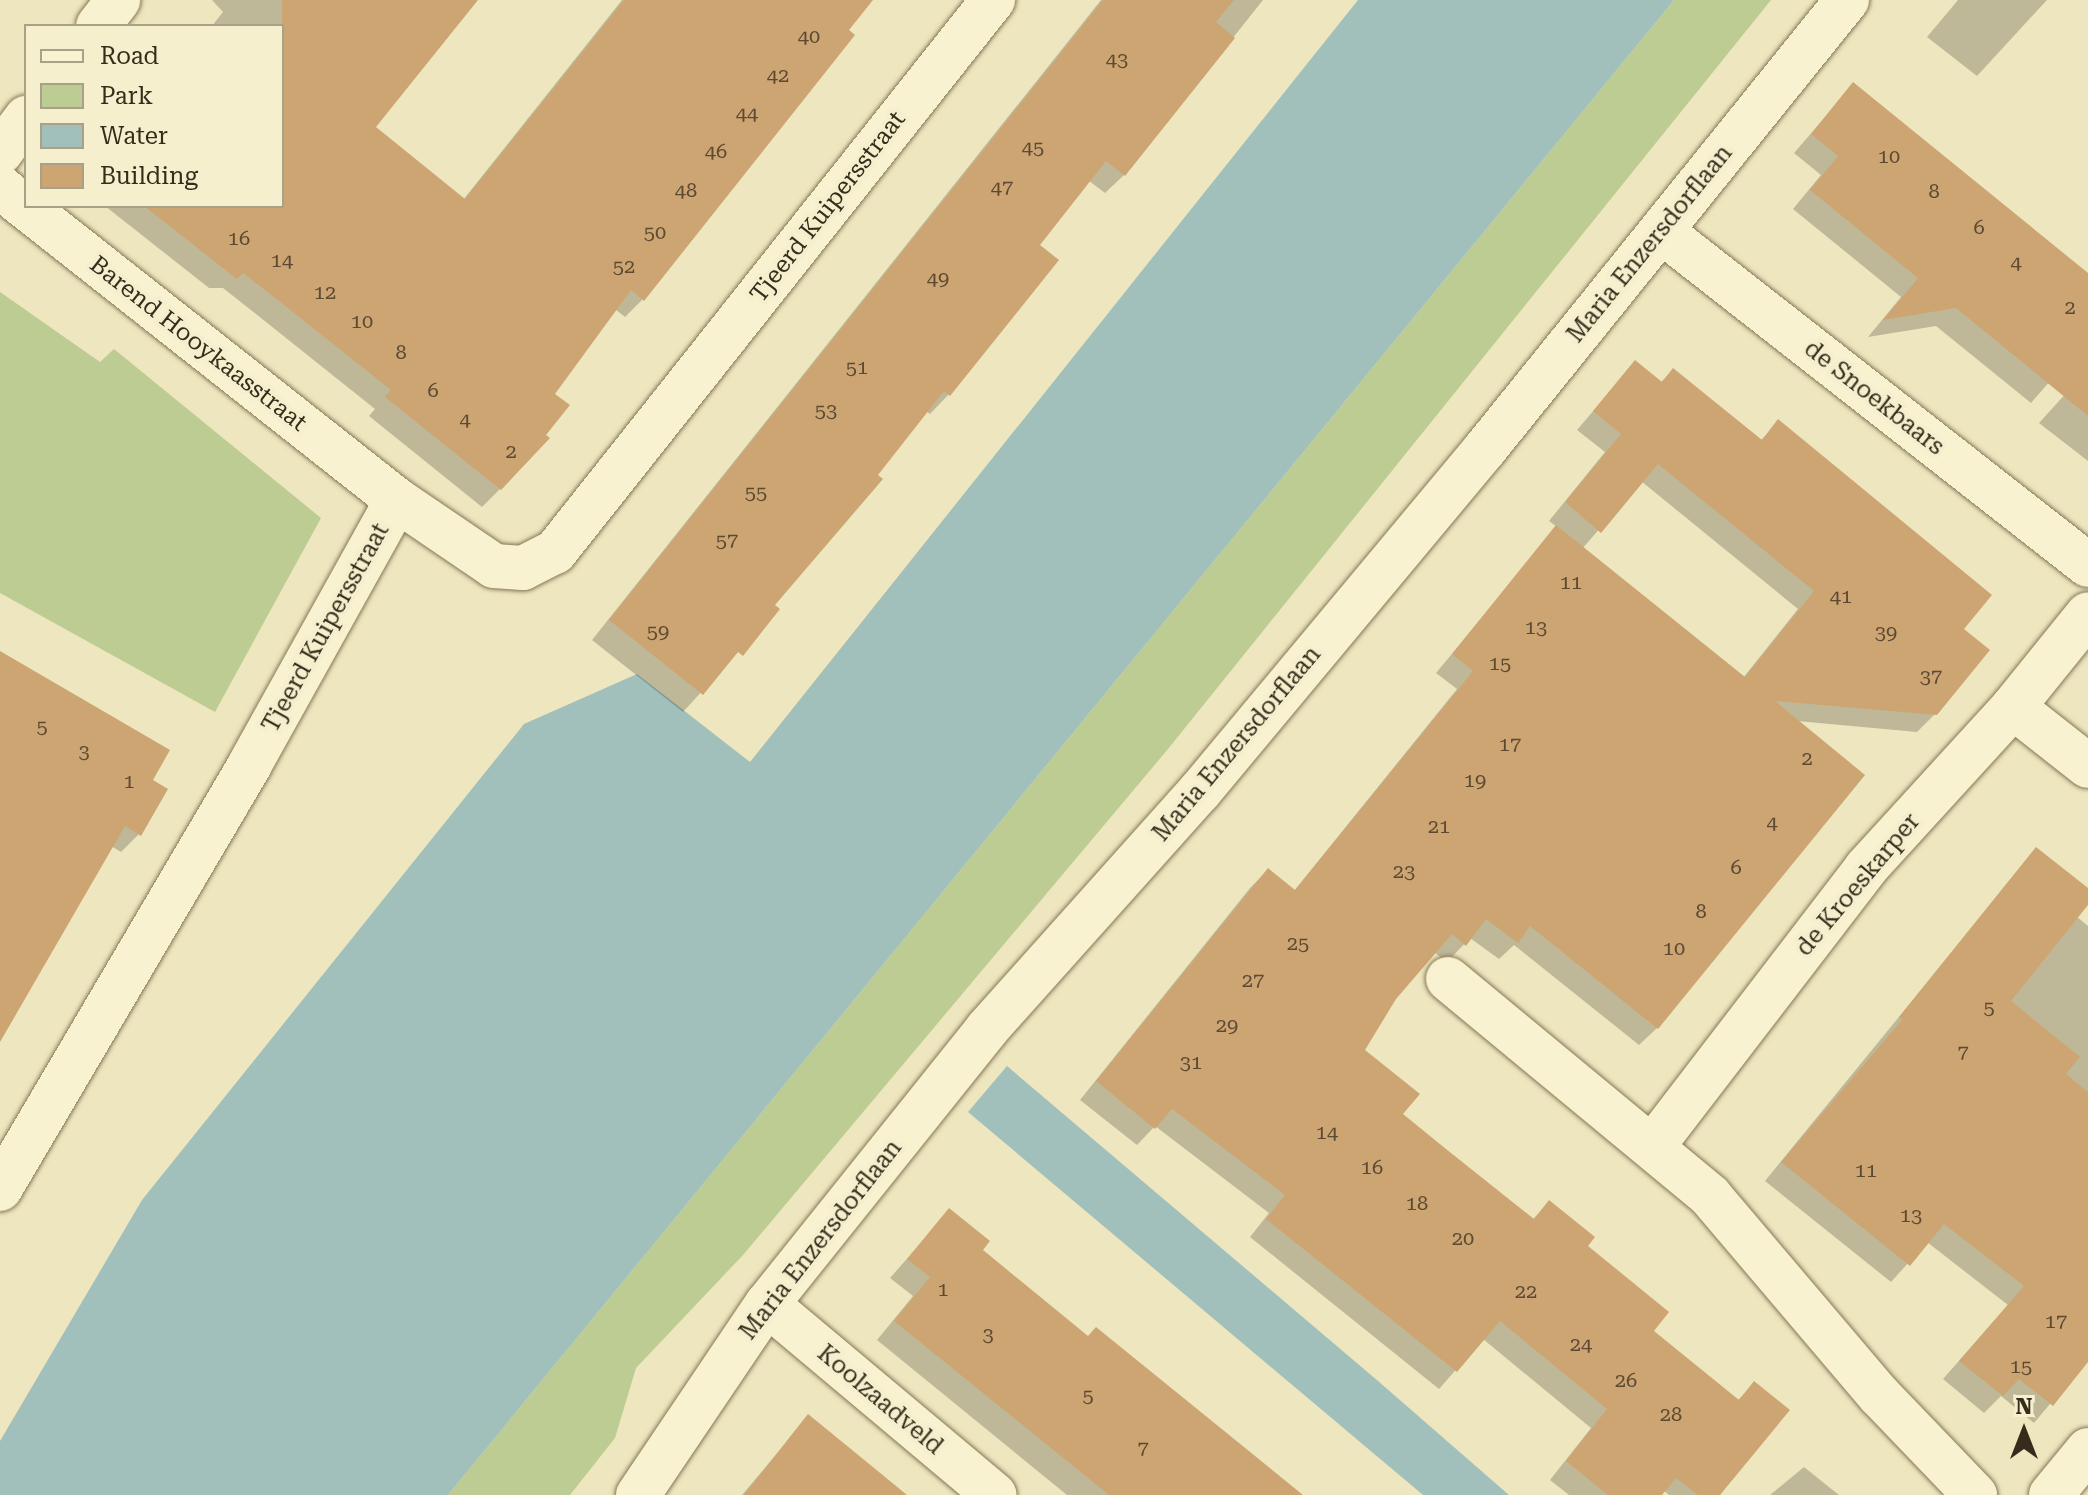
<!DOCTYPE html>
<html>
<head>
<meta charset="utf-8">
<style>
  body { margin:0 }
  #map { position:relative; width:2088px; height:1495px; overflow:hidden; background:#eee6be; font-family:"Roboto Serif",serif }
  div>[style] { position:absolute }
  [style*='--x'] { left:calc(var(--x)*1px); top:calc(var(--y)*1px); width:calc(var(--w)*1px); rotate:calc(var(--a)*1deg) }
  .green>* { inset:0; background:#bdcc92 }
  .water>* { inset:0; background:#a2c0bb }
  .shadow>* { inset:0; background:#0003 }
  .building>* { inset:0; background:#cda573 }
  .roads { filter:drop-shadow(0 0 2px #867757) drop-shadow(0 0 2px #867757) }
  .minor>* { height:44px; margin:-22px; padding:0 22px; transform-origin:22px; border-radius:22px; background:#f9f2d1 }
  span { translate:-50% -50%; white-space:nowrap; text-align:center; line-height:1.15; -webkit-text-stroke:8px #f5efce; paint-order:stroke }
  .number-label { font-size:20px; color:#5c4a32 }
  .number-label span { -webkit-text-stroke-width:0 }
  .street-label { font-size:24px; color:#362c1c }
  .legend { position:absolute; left:24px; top:24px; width:260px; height:184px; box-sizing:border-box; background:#f5efce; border:2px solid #a9a187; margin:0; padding:10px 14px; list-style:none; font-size:24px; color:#362c1c }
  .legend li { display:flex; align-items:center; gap:16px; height:40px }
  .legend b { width:40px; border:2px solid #a9a187 }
  .north { position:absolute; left:1984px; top:1391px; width:80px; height:80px; -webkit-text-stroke:6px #f5efce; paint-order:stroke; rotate:0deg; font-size:22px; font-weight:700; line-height:32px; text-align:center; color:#362c1c }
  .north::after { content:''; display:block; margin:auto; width:28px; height:36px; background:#362c1c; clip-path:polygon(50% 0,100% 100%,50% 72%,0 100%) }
</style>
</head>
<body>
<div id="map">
  <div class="green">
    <i style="clip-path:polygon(1674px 0,1771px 0,1168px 749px,743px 1255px,636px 1368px,615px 1438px,570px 1495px,448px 1495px)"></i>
    <i style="clip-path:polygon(0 292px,100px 362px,114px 349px,321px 518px,215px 712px,0 593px)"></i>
  </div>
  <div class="water">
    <i style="clip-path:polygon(1358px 0,1674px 0,448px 1495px,0 1495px,0 1441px,142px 1200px,524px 724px,637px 674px,750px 762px)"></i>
    <i style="clip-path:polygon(1007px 1066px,1378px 1381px,1509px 1495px,1423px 1495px,968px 1112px)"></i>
  </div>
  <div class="shadow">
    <i style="clip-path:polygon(212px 0,475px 0,373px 127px,463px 200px,622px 0,871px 0,643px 299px,625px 317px,615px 309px,553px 394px,500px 489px,482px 507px,369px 416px,375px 409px,261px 318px,223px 288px,209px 288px,105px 206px,282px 206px,282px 26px,212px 26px,223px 12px)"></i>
    <i style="clip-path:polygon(1101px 0,1263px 0,1124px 175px,1105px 193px,1088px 180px,1037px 245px,1056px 260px,948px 395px,930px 414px,926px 411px,772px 605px,777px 609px,683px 712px,592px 640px)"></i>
    <i style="clip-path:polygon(1958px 0,2047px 0,1977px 76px,1927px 37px)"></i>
    <i style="clip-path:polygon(1853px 85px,2088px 275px,2088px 338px,2031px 403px,1936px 326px,1868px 337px,1901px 297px,1793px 209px,1821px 175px,1794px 153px)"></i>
    <i style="clip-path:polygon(evenodd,1635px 362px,1660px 383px,1673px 370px,1760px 441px,1779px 422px,1962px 629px,1935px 714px,1917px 732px,1797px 721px,1657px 1028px,1639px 1045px,1514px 945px,1499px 959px,1470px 938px,1447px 962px,1434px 952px,1395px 998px,1363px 1050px,1400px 1114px,1532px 1220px,1549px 1203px,1651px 1331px,1737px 1401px,1754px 1384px,1718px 1495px,1669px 1495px,1663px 1490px,1659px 1495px,1569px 1495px,1550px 1480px,1591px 1428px,1483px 1339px,1439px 1389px,1250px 1237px,1269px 1213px,1155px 1126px,1137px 1145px,1080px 1100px,1250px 888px,1268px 870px,1294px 891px,1457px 689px,1436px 673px,1557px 527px,1549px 521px,1605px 452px,1577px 430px,1635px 362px,1641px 481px,1798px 609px,1743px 678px,1582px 549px,1641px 481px)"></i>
    <i style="clip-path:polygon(2088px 369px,2088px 461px,2039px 423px)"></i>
    <i style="clip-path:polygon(0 653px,150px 780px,139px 834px,121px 852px,111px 846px,0 1037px)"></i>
    <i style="clip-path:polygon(2036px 849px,2088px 890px,2088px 902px,2076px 916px,2088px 926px,2088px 1318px,2086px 1361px,2034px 1423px,2001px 1396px,1984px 1413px,1943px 1379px,2008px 1305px,1927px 1242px,1891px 1282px,1765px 1181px)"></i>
    <i style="clip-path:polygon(949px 1211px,980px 1250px,1087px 1338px,1300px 1495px,1067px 1495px,877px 1340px,913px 1296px,890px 1278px)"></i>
    <i style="clip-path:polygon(808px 1417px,904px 1495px,742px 1495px)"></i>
    <i style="clip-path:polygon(1804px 1467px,1839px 1495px,1770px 1495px)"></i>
  </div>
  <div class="building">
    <i style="clip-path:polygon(282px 0,478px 0,376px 127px,465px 199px,624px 0,873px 0,849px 30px,855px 35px,644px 301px,631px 290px,555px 394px,570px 405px,546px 435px,550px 438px,501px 490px,385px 397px,391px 390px,279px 301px,243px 273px,237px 279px,144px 206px,282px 206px)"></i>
    <i style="clip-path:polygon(1103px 0,1234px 0,1216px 22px,1235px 38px,1125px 176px,1106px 161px,1040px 245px,1059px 260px,950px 396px,944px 391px,878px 475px,883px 479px,775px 605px,780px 609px,743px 656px,738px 652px,703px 695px,609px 620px)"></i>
    <i style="clip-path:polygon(1853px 82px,2088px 273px,2088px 416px,1956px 308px,1883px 320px,1918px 278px,1810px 190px,1838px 156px,1811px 134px)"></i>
    <i style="clip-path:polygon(1635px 360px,1662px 382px,1673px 368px,1762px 440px,1778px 419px,1992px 595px,1964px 629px,1990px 650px,1937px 715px,1775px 701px,1865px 775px,1658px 1029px,1530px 926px,1518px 943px,1486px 919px,1466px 946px,1452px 934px,1396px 999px,1365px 1050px,1420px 1094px,1403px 1114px,1446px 1149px,1534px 1219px,1549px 1200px,1595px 1237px,1588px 1246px,1669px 1312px,1654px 1331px,1739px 1400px,1754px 1381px,1790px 1410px,1720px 1495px,1698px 1495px,1676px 1478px,1662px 1495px,1608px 1495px,1566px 1461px,1607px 1409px,1500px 1321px,1457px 1372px,1266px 1219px,1285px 1195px,1172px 1109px,1155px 1129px,1096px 1081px,1268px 868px,1295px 890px,1473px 671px,1452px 654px,1556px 525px,1745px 677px,1814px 591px,1658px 464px,1601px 533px,1565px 502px,1621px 434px,1593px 411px)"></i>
    <i style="clip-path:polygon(0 651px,170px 750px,153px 780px,168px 789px,141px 836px,125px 826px,0 1042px)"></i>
    <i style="clip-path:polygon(2036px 847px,2088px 888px,2088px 905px,2011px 1001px,2080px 1057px,2066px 1074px,2088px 1092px,2088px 1362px,2053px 1406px,2019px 1379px,2003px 1396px,1959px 1361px,2024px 1286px,1944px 1224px,1910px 1266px,1781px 1162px,1902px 1020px,1899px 1017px)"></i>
    <i style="clip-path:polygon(949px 1208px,990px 1241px,983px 1250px,1088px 1336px,1096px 1327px,1303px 1495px,1109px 1495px,936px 1355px,894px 1321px,930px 1277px,907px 1259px)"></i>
    <i style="clip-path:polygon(808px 1414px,846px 1445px,907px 1495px,744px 1495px)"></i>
  </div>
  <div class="roads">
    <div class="minor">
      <i style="--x:98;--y:26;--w:33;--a:-52"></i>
      <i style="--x:0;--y:153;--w:44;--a:-53.4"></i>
      <i style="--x:0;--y:187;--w:506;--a:38.25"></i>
      <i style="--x:1661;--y:231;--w:542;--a:38.03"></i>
      <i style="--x:2013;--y:707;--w:119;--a:-51.1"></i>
      <i style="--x:1448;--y:979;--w:340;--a:39.6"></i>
      <i style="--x:1710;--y:1196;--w:261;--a:49.7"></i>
      <i style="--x:1879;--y:1395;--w:139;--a:46.2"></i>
      <i style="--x:1653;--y:1146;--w:350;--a:-52.5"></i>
      <i style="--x:1866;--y:868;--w:218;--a:-47.6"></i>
      <i style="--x:2013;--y:707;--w:95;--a:38.2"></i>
      <i style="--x:0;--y:1189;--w:493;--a:-59.5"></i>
      <i style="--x:250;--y:764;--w:302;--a:-60.9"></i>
      <i style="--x:397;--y:500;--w:117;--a:34.2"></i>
      <i style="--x:494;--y:566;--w:29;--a:4"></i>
      <i style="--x:523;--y:568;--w:36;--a:-27"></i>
      <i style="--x:555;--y:552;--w:705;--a:-51.57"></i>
      <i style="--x:767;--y:1304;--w:297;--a:40"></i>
      <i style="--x:638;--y:1495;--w:230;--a:-56"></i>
      <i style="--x:767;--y:1304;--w:352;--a:-51.3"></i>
      <i style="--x:987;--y:1029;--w:319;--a:-48.2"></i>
      <i style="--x:1200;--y:791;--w:445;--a:-50.2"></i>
      <i style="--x:1485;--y:449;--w:577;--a:-51.12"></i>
      <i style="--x:2051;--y:1495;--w:58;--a:-50.6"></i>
    </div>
  </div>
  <div class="number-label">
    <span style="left:809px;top:36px">40</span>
    <span style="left:1117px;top:59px">43</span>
    <span style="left:778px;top:75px">42</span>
    <span style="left:747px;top:113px">44</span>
    <span style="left:1033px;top:147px">45</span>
    <span style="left:716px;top:151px">46</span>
    <span style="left:1889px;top:156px">10</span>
    <span style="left:1002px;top:187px">47</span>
    <span style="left:686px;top:190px">48</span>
    <span style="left:1934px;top:191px">8</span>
    <span style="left:1979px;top:227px">6</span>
    <span style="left:655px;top:232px">50</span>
    <span style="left:239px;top:238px">16</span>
    <span style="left:282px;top:260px">14</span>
    <span style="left:2016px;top:262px">4</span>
    <span style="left:624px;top:266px">52</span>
    <span style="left:938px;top:278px">49</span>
    <span style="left:325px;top:292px">12</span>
    <span style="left:2070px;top:307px">2</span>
    <span style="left:362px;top:321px">10</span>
    <span style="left:401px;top:352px">8</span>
    <span style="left:857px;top:367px">51</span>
    <span style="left:433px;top:390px">6</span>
    <span style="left:826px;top:410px">53</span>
    <span style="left:465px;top:419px">4</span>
    <span style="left:511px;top:451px">2</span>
    <span style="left:756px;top:492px">55</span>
    <span style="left:727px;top:540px">57</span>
    <span style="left:1571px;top:582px">11</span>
    <span style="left:1841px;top:596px">41</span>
    <span style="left:1536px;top:627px">13</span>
    <span style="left:658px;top:631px">59</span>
    <span style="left:1886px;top:632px">39</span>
    <span style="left:1500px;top:663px">15</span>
    <span style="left:1931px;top:676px">37</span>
    <span style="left:42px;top:726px">5</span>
    <span style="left:1510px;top:744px">17</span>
    <span style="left:84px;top:751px">3</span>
    <span style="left:1807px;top:758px">2</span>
    <span style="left:1475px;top:780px">19</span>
    <span style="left:129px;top:781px">1</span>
    <span style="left:1772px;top:822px">4</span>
    <span style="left:1439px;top:826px">21</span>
    <span style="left:1736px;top:867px">6</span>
    <span style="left:1404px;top:871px">23</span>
    <span style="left:1701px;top:911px">8</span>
    <span style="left:1298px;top:943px">25</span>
    <span style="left:1674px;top:948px">10</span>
    <span style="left:1253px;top:980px">27</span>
    <span style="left:1989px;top:1007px">5</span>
    <span style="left:1227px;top:1025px">29</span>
    <span style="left:1963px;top:1052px">7</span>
    <span style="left:1191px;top:1062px">31</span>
    <span style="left:1327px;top:1132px">14</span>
    <span style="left:1372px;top:1167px">16</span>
    <span style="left:1866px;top:1170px">11</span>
    <span style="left:1417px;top:1203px">18</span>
    <span style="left:1911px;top:1215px">13</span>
    <span style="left:1463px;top:1238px">20</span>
    <span style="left:943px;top:1289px">1</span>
    <span style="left:1526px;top:1291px">22</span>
    <span style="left:2056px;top:1321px">17</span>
    <span style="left:988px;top:1334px">3</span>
    <span style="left:1581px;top:1344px">24</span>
    <span style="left:2021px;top:1366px">15</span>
    <span style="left:1626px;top:1380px">26</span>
    <span style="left:1088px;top:1395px">5</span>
    <span style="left:1671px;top:1414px">28</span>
    <span style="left:1143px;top:1448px">7</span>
  </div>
  <div class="street-label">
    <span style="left:828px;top:207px;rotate:-52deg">Tjeerd Kuipersstraat</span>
    <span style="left:1650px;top:244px;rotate:-51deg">Maria Enzersdorflaan</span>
    <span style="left:198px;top:344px;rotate:38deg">Barend Hooykaasstraat</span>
    <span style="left:1874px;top:398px;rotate:38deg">de Snoekbaars</span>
    <span style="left:326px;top:628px;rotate:-61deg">Tjeerd Kuipersstraat</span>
    <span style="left:1237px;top:744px;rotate:-50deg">Maria Enzersdorflaan</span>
    <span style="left:1858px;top:885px;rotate:-50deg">de Kroeskarper</span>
    <span style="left:821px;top:1240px;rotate:-52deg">Maria Enzersdorflaan</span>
    <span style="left:880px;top:1400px;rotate:40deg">Koolzaadveld</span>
  </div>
  <ul class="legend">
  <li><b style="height:10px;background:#f9f2d1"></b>Road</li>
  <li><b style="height:22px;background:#bdcc92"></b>Park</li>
  <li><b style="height:22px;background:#a2c0bb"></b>Water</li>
  <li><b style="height:22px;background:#cda573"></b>Building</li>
  </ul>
  <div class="north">N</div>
</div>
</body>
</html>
